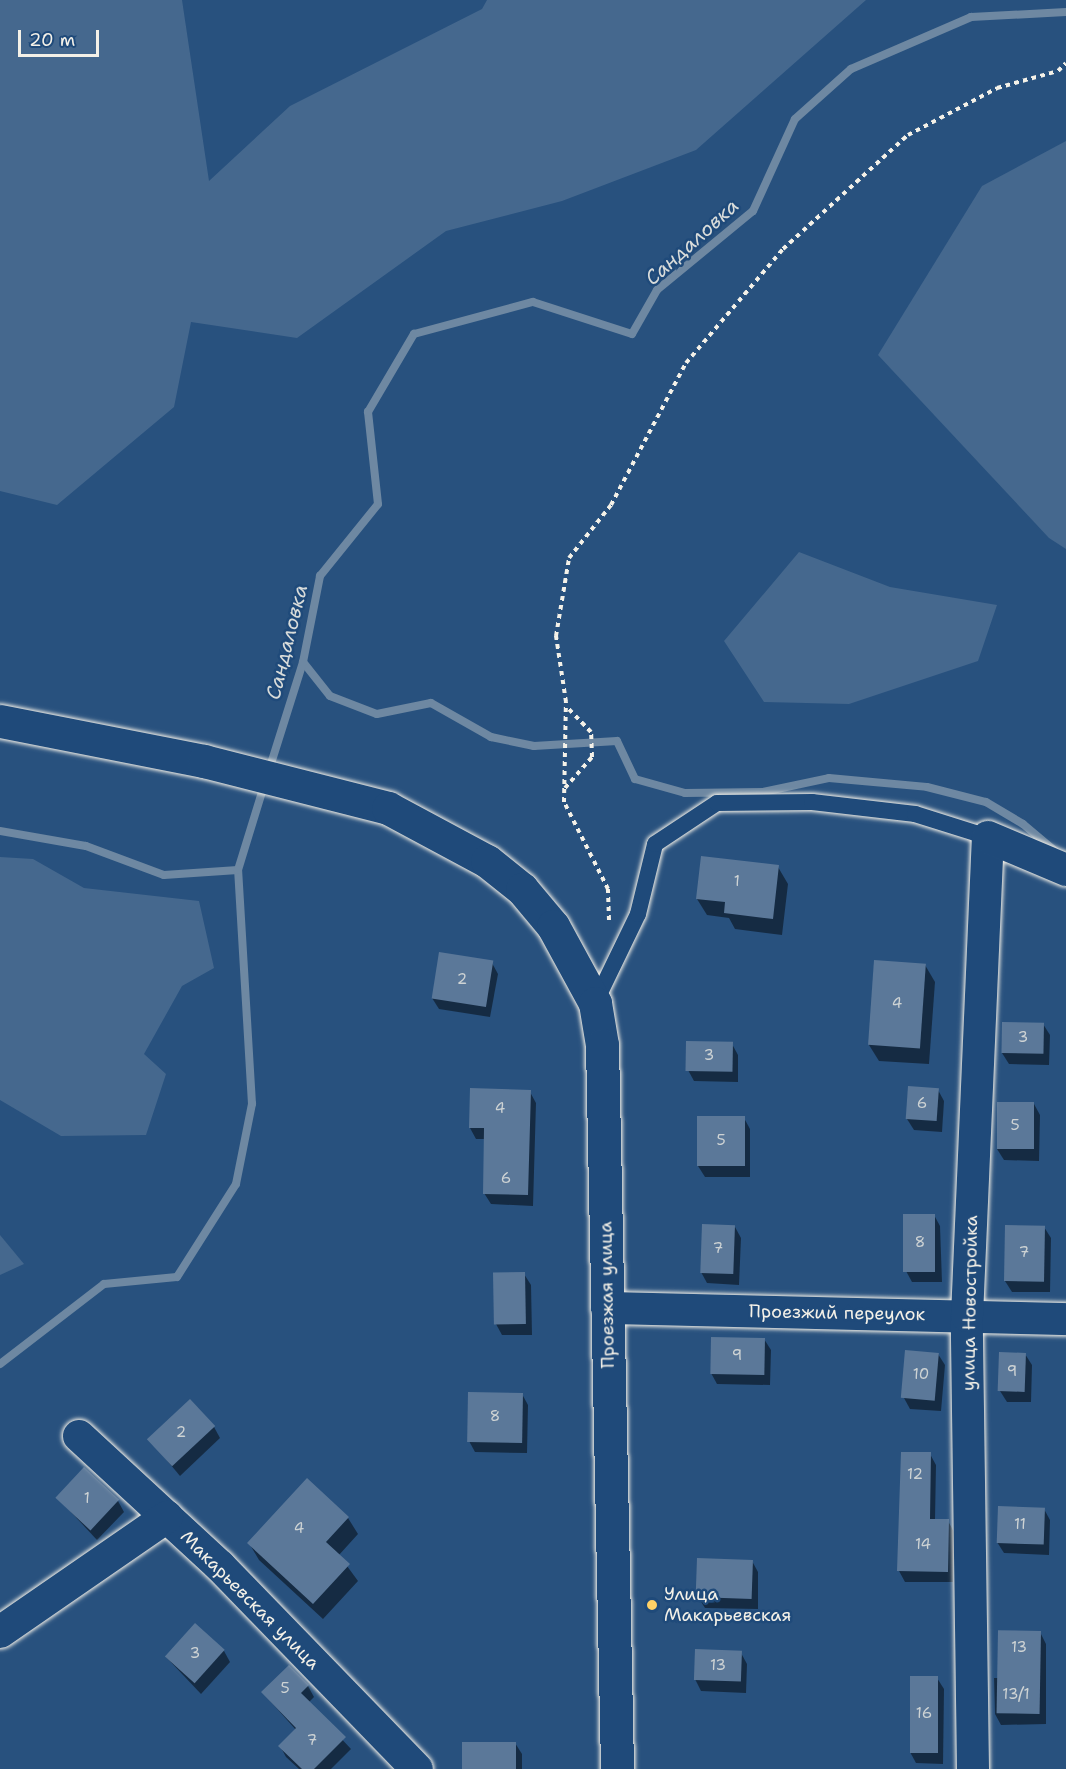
<!DOCTYPE html>
<html>
<head>
<meta charset="utf-8">
<style>
  body { margin:0 }
  #map { position:relative; width:1066px; height:1769px; overflow:hidden; background:#28517e; font-family:"Shantell Sans",sans-serif }
  div>[style] { position:absolute }
  [style*='--x'] { left:calc(var(--x)*1px); top:calc(var(--y)*1px); width:calc(var(--w)*1px); rotate:calc(var(--a)*1deg) }
  .green>* { inset:0; background:#45688e }
  .shadow>* { inset:0; background:#0007 }
  .stream>* { height:8px; margin:-4px; padding:0 4px; transform-origin:4px; border-radius:4px; background:#6e88a2 }
  .building>* { inset:0; background:#5b7899; transform-origin:0 0 }
  .path>* { height:4px; margin-top:-2px; transform-origin:0; background:repeating-linear-gradient(90deg,#f4f1e8 0 4.5px,transparent 0 9px) }
  .roads { filter:drop-shadow(0 0 2px #f4f1e8) drop-shadow(0 0 2px #f4f1e8) }
  .service>* { height:16px; margin:-8px; padding:0 8px; transform-origin:8px; border-radius:8px; background:#1f4a7a }
  .minor>* { height:32px; margin:-16px; padding:0 16px; transform-origin:16px; border-radius:16px; background:#1f4a7a }
  .tertiary>* { height:33px; margin:-16.5px; padding:0 16.5px; transform-origin:16.5px; border-radius:16.5px; background:#1f4a7a }
  .dots>* { width:16px; height:16px; translate:-50% -50%; box-sizing:border-box; border:3px solid #1f4a7a; border-radius:50% }
  span { translate:-50% -50%; white-space:nowrap; text-align:center; line-height:1.15; -webkit-text-stroke:5px #1f4a7a; paint-order:stroke }
  .number-label { font-size:15px; color:#ced3d4 }
  .number-label span { -webkit-text-stroke-width:0 }
  .street-label { font-size:18px; color:#f4f1e8 }
  .poi-label { font-size:18px; color:#f4f1e8 }
  .left { translate:0 -50%; text-align:left }
  .water-label { font-size:20px; color:#d9dcda; font-style:italic }
  .scale { position:absolute; left:18px; top:30px; width:81px; height:27px; box-sizing:border-box; border:3px solid #f4f1e8; border-top:0; padding-left:8px; font-size:18px; line-height:21px; white-space:nowrap; color:#f4f1e8; -webkit-text-stroke:4px #1f4a7a; paint-order:stroke }
</style>
</head>
<body>
<div id="map">
  <div class="green">
    <i style="clip-path:polygon(0 0,182px 0,209px 181px,290px 106px,482px 9px,487px 0,866px 0,696px 150px,562px 201px,446px 231px,297px 338px,191px 322px,174px 407px,57px 505px,0 491px)"></i>
    <i style="clip-path:polygon(1066px 141px,1066px 549px,1049px 538px,878px 355px,982px 186px)"></i>
    <i style="clip-path:polygon(799px 552px,890px 587px,997px 605px,978px 661px,849px 704px,764px 702px,724px 641px)"></i>
    <i style="clip-path:polygon(0 857px,33px 859px,84px 888px,199px 901px,214px 968px,182px 986px,144px 1054px,166px 1074px,146px 1135px,61px 1136px,0 1100px)"></i>
    <i style="clip-path:polygon(0 1235px,24px 1264px,0 1275px)"></i>
  </div>
  <div class="shadow">
    <i style="clip-path:polygon(778px 867px,788px 884px,782px 935px,735px 929px,729px 918px,707px 915px,697px 899px)"></i>
    <i style="clip-path:polygon(492px 963px,498px 974px,490px 1017px,439px 1009px,432px 998px)"></i>
    <i style="clip-path:polygon(925px 965px,935px 982px,929px 1064px,879px 1061px,869px 1045px)"></i>
    <i style="clip-path:polygon(1043px 1024px,1050px 1035px,1049px 1065px,1009px 1064px,1002px 1053px)"></i>
    <i style="clip-path:polygon(732px 1044px,738px 1055px,738px 1082px,694px 1081px,688px 1070px)"></i>
    <i style="clip-path:polygon(938px 1090px,944px 1101px,942px 1132px,914px 1130px,907px 1119px)"></i>
    <i style="clip-path:polygon(530px 1092px,536px 1103px,533px 1206px,491px 1204px,484px 1193px,486px 1139px,476px 1139px,470px 1128px)"></i>
    <i style="clip-path:polygon(1034px 1104px,1040px 1115px,1039px 1161px,1004px 1160px,997px 1149px)"></i>
    <i style="clip-path:polygon(744px 1118px,750px 1129px,750px 1177px,705px 1177px,698px 1166px)"></i>
    <i style="clip-path:polygon(934px 1215px,940px 1226px,942px 1282px,912px 1282px,906px 1271px)"></i>
    <i style="clip-path:polygon(735px 1227px,741px 1238px,739px 1285px,707px 1283px,701px 1272px)"></i>
    <i style="clip-path:polygon(1044px 1227px,1051px 1238px,1050px 1292px,1012px 1292px,1005px 1281px)"></i>
    <i style="clip-path:polygon(524px 1274px,531px 1285px,532px 1335px,502px 1335px,496px 1324px)"></i>
    <i style="clip-path:polygon(764px 1339px,771px 1350px,770px 1385px,717px 1384px,711px 1373px)"></i>
    <i style="clip-path:polygon(938px 1354px,945px 1365px,941px 1411px,910px 1409px,904px 1398px)"></i>
    <i style="clip-path:polygon(1025px 1354px,1032px 1365px,1031px 1402px,1007px 1402px,1000px 1391px)"></i>
    <i style="clip-path:polygon(522px 1394px,528px 1405px,527px 1453px,475px 1452px,469px 1441px)"></i>
    <i style="clip-path:polygon(214px 1427px,220px 1438px,180px 1476px,150px 1440px)"></i>
    <i style="clip-path:polygon(930px 1454px,936px 1465px,935px 1520px,948px 1521px,954px 1532px,953px 1582px,905px 1582px,899px 1571px)"></i>
    <i style="clip-path:polygon(57px 1497px,118px 1501px,124px 1512px,97px 1540px)"></i>
    <i style="clip-path:polygon(1044px 1509px,1050px 1520px,1049px 1555px,1004px 1553px,997px 1542px)"></i>
    <i style="clip-path:polygon(348px 1518px,358px 1534px,339px 1555px,358px 1581px,323px 1619px,259px 1560px,249px 1543px)"></i>
    <i style="clip-path:polygon(752px 1561px,758px 1572px,758px 1609px,705px 1608px,698px 1597px)"></i>
    <i style="clip-path:polygon(1040px 1632px,1046px 1644px,1046px 1724px,1001px 1725px,995px 1714px,994px 1678px,1000px 1678px)"></i>
    <i style="clip-path:polygon(224px 1651px,230px 1662px,201px 1694px,166px 1657px)"></i>
    <i style="clip-path:polygon(741px 1653px,747px 1664px,746px 1693px,701px 1691px,695px 1679px)"></i>
    <i style="clip-path:polygon(937px 1678px,944px 1689px,943px 1764px,916px 1763px,910px 1752px)"></i>
    <i style="clip-path:polygon(308px 1686px,314px 1697px,308px 1703px,351px 1749px,331px 1769px,299px 1769px,286px 1757px,280px 1746px,296px 1730px,263px 1693px)"></i>
    <i style="clip-path:polygon(515px 1743px,522px 1754px,522px 1769px,464px 1769px)"></i>
  </div>
  <div class="stream">
    <i style="--x:303;--y:662;--w:43;--a:51.5"></i>
    <i style="--x:330;--y:696;--w:50;--a:21"></i>
    <i style="--x:377;--y:714;--w:55;--a:-11.5"></i>
    <i style="--x:431;--y:703;--w:69;--a:29.5"></i>
    <i style="--x:491;--y:737;--w:44;--a:11.8"></i>
    <i style="--x:534;--y:746;--w:83;--a:-3.4"></i>
    <i style="--x:617;--y:741;--w:42;--a:64.7"></i>
    <i style="--x:635;--y:779;--w:52;--a:15.6"></i>
    <i style="--x:685;--y:793;--w:78;--a:-0.7"></i>
    <i style="--x:763;--y:792;--w:67;--a:-12"></i>
    <i style="--x:829;--y:778;--w:98;--a:5.2"></i>
    <i style="--x:927;--y:787;--w:61;--a:14.3"></i>
    <i style="--x:986;--y:802;--w:43;--a:30.7"></i>
    <i style="--x:1023;--y:824;--w:42;--a:40.2"></i>
    <i style="--x:269;--y:770;--w:113;--a:-72.5"></i>
    <i style="--x:303;--y:662;--w:88;--a:-78.8"></i>
    <i style="--x:320;--y:576;--w:92;--a:-51.1"></i>
    <i style="--x:378;--y:504;--w:93;--a:-96.2"></i>
    <i style="--x:368;--y:412;--w:91;--a:-59.5"></i>
    <i style="--x:414;--y:334;--w:123;--a:-15.1"></i>
    <i style="--x:533;--y:302;--w:104;--a:17.9"></i>
    <i style="--x:632;--y:334;--w:51;--a:-60.4"></i>
    <i style="--x:657;--y:290;--w:124;--a:-39.5"></i>
    <i style="--x:753;--y:211;--w:101;--a:-65.5"></i>
    <i style="--x:795;--y:119;--w:75;--a:-41.8"></i>
    <i style="--x:851;--y:69;--w:131;--a:-23.4"></i>
    <i style="--x:971;--y:17;--w:95;--a:-3"></i>
    <i style="--x:0;--y:831;--w:87;--a:9.9"></i>
    <i style="--x:86;--y:846;--w:83;--a:20.4"></i>
    <i style="--x:164;--y:875;--w:74;--a:-3.9"></i>
    <i style="--x:0;--y:1364;--w:131;--a:-37.6"></i>
    <i style="--x:104;--y:1284;--w:73;--a:-5.5"></i>
    <i style="--x:177;--y:1277;--w:110;--a:-57.6"></i>
    <i style="--x:236;--y:1184;--w:82;--a:-78.7"></i>
    <i style="--x:252;--y:1104;--w:234;--a:-93.4"></i>
    <i style="--x:238;--y:870;--w:92;--a:-72.9"></i>
  </div>
  <div class="building">
    <i style="clip-path:polygon(701px 856px,779px 865px,773px 919px,724px 913px,725px 902px,696px 899px)"></i>
    <i style="left:439px;top:952px;width:55px;height:47px;rotate:9deg"></i>
    <i style="left:874px;top:960px;width:52px;height:85px;rotate:4deg"></i>
    <i style="left:1002px;top:1022px;width:42px;height:31px;rotate:1deg"></i>
    <i style="left:686px;top:1041px;width:47px;height:30px;rotate:1deg"></i>
    <i style="left:908px;top:1086px;width:31px;height:33px;rotate:4deg"></i>
    <i style="clip-path:polygon(470px 1088px,531px 1090px,528px 1195px,483px 1194px,484px 1128px,469px 1128px)"></i>
    <i style="left:997px;top:1102px;width:37px;height:47px"></i>
    <i style="left:697px;top:1116px;width:48px;height:50px"></i>
    <i style="left:903px;top:1214px;width:32px;height:58px"></i>
    <i style="left:702px;top:1224px;width:33px;height:49px;rotate:2deg"></i>
    <i style="left:1005px;top:1225px;width:40px;height:56px;rotate:1deg"></i>
    <i style="left:525px;top:1272px;width:52px;height:32px;rotate:89deg"></i>
    <i style="left:711px;top:1337px;width:54px;height:37px;rotate:1deg"></i>
    <i style="left:905px;top:1350px;width:34px;height:48px;rotate:5deg"></i>
    <i style="left:999px;top:1352px;width:27px;height:39px;rotate:2deg"></i>
    <i style="left:468px;top:1392px;width:55px;height:50px;rotate:1deg"></i>
    <i style="left:190px;top:1399px;width:37px;height:59px;rotate:47deg"></i>
    <i style="clip-path:polygon(901px 1452px,931px 1452px,930px 1519px,949px 1519px,948px 1572px,897px 1571px)"></i>
    <i style="left:84px;top:1467px;width:48px;height:42px;rotate:43deg"></i>
    <i style="clip-path:polygon(307px 1478px,349px 1517px,326px 1542px,350px 1564px,313px 1604px,247px 1543px)"></i>
    <i style="left:998px;top:1506px;width:47px;height:37px;rotate:2deg"></i>
    <i style="left:697px;top:1558px;width:56px;height:39px;rotate:2deg"></i>
    <i style="left:195px;top:1623px;width:40px;height:45px;rotate:42deg"></i>
    <i style="left:1041px;top:1631px;width:83px;height:43px;rotate:91deg"></i>
    <i style="left:695px;top:1649px;width:47px;height:31px;rotate:2deg"></i>
    <i style="clip-path:polygon(289px 1665px,309px 1685px,301px 1693px,346px 1737px,314px 1769px,302px 1769px,278px 1746px,296px 1728px,261px 1692px)"></i>
    <i style="left:910px;top:1676px;width:28px;height:77px"></i>
    <i style="left:516px;top:1742px;width:27px;height:54px;rotate:90deg"></i>
  </div>
  <div class="path">
    <i style="--x:565;--y:788;--w:41;--a:-48.9"></i>
    <i style="--x:592;--y:757;--w:25;--a:-92"></i>
    <i style="--x:591;--y:732;--w:35;--a:-134"></i>
    <i style="--x:609;--y:920;--w:31;--a:-92"></i>
    <i style="--x:608;--y:889;--w:97;--a:-116.8"></i>
    <i style="--x:564;--y:802;--w:100;--a:-88.9"></i>
    <i style="--x:566;--y:702;--w:67;--a:-98.6"></i>
    <i style="--x:556;--y:636;--w:79;--a:-80.5"></i>
    <i style="--x:569;--y:558;--w:68;--a:-51.6"></i>
    <i style="--x:611;--y:505;--w:161;--a:-62.2"></i>
    <i style="--x:686;--y:363;--w:150;--a:-49.6"></i>
    <i style="--x:783;--y:249;--w:169;--a:-42.4"></i>
    <i style="--x:908;--y:135;--w:101;--a:-27.8"></i>
    <i style="--x:997;--y:88;--w:63;--a:-15.6"></i>
    <i style="--x:1058;--y:71;--w:11;--a:-45"></i>
  </div>
  <div class="roads">
    <div class="service">
      <i style="--x:595;--y:1003;--w:99;--a:-64.2"></i>
      <i style="--x:638;--y:914;--w:72;--a:-76.3"></i>
      <i style="--x:655;--y:844;--w:74;--a:-33.5"></i>
      <i style="--x:717;--y:803;--w:95;--a:-0.6"></i>
      <i style="--x:812;--y:802;--w:104;--a:6.6"></i>
      <i style="--x:915;--y:814;--w:77;--a:17.5"></i>
    </div>
    <div class="minor">
      <i style="--x:607;--y:1308;--w:459;--a:1.4"></i>
      <i style="--x:79;--y:1436;--w:192;--a:42.7"></i>
      <i style="--x:220;--y:1566;--w:283;--a:45.9"></i>
      <i style="--x:0;--y:1632;--w:203;--a:-34.6"></i>
      <i style="--x:973;--y:1769;--w:453;--a:-90.8"></i>
      <i style="--x:967;--y:1316;--w:479;--a:-87.5"></i>
      <i style="--x:988;--y:837;--w:85;--a:22.9"></i>
    </div>
    <div class="tertiary">
      <i style="--x:0;--y:721;--w:208;--a:11.1"></i>
      <i style="--x:204;--y:761;--w:190;--a:14.3"></i>
      <i style="--x:388;--y:808;--w:112;--a:28.2"></i>
      <i style="--x:487;--y:861;--w:45;--a:38.7"></i>
      <i style="--x:522;--y:889;--w:48;--a:50"></i>
      <i style="--x:553;--y:926;--w:88;--a:61.4"></i>
      <i style="--x:595;--y:1003;--w:43;--a:80.5"></i>
      <i style="--x:602;--y:1045;--w:724;--a:88.81"></i>
    </div>
  </div>
  <div class="dots">
    <i style="left:652px;top:1605px;background:#ffd166"></i>
  </div>
  <div class="number-label">
    <span style="left:737px;top:882px">1</span>
    <span style="left:462px;top:980px">2</span>
    <span style="left:897px;top:1004px">4</span>
    <span style="left:1023px;top:1038px">3</span>
    <span style="left:709px;top:1056px">3</span>
    <span style="left:922px;top:1104px">6</span>
    <span style="left:500px;top:1109px">4</span>
    <span style="left:1015px;top:1126px">5</span>
    <span style="left:721px;top:1141px">5</span>
    <span style="left:506px;top:1179px">6</span>
    <span style="left:920px;top:1243px">8</span>
    <span style="left:718px;top:1249px">7</span>
    <span style="left:1024px;top:1253px">7</span>
    <span style="left:737px;top:1356px">9</span>
    <span style="left:1012px;top:1372px">9</span>
    <span style="left:921px;top:1375px">10</span>
    <span style="left:495px;top:1417px">8</span>
    <span style="left:181px;top:1433px">2</span>
    <span style="left:915px;top:1475px">12</span>
    <span style="left:87px;top:1499px">1</span>
    <span style="left:1020px;top:1525px">11</span>
    <span style="left:299px;top:1529px">4</span>
    <span style="left:923px;top:1545px">14</span>
    <span style="left:1019px;top:1648px">13</span>
    <span style="left:195px;top:1654px">3</span>
    <span style="left:718px;top:1666px">13</span>
    <span style="left:285px;top:1689px">5</span>
    <span style="left:1016px;top:1695px">13/1</span>
    <span style="left:924px;top:1714px">16</span>
    <span style="left:312px;top:1741px">7</span>
  </div>
  <div class="street-label">
    <span style="left:607px;top:1295px;rotate:-91deg">Проезжая улица</span>
    <span style="left:970px;top:1303px;rotate:-89deg">улица Новостройка</span>
    <span style="left:837px;top:1313px;rotate:1deg">Проезжий переулок</span>
    <span style="left:250px;top:1600px;rotate:45deg">Макарьевская улица</span>
  </div>
  <div class="poi-label">
    <span class="left" style="left:664px;top:1605px">Улица<br>Макарьевская</span>
  </div>
  <div class="water-label">
    <span style="left:692px;top:242px;rotate:-42deg">Сандаловка</span>
    <span style="left:287px;top:642px;rotate:-76deg">Сандаловка</span>
  </div>
  <div class="scale">20 m</div>
</div>
</body>
</html>
